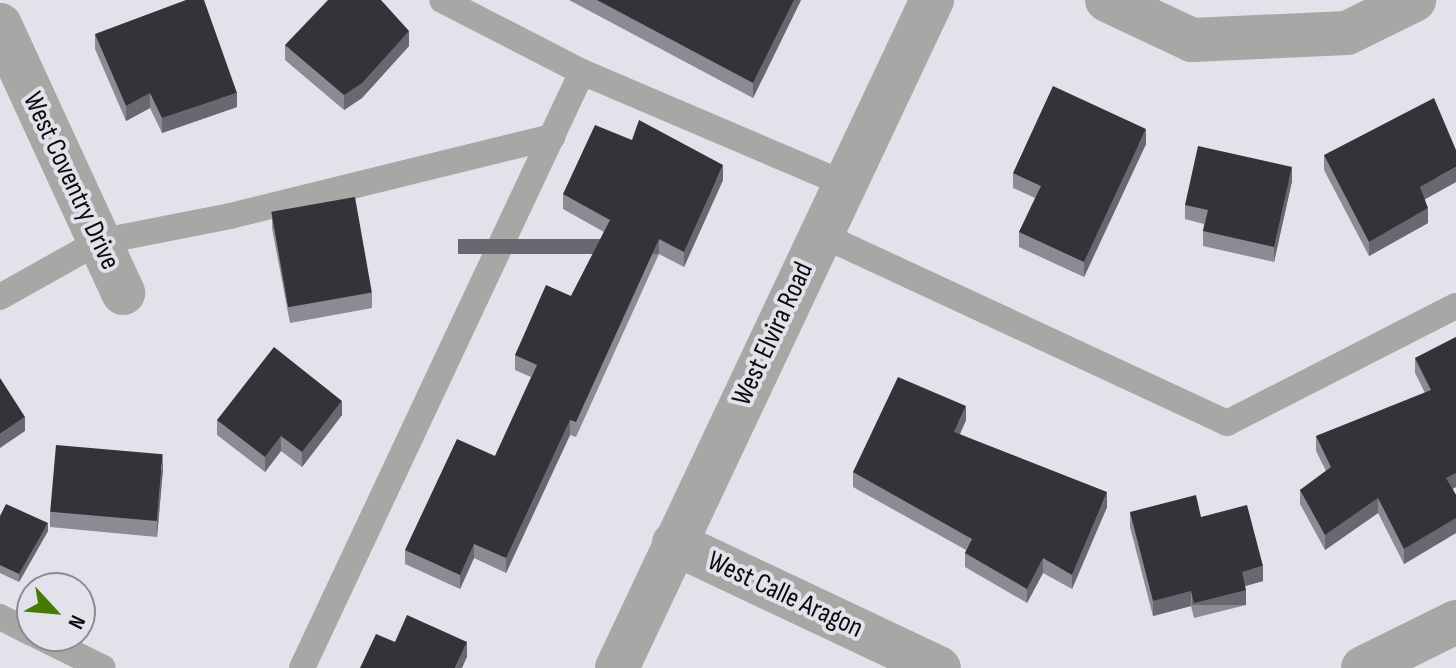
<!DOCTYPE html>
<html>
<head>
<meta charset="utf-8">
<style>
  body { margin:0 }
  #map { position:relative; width:1456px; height:668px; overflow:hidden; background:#e3e1ea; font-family:"Sofia Sans Condensed",sans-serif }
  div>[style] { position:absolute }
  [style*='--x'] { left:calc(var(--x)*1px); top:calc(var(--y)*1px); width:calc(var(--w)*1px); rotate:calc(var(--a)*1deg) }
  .lane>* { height:26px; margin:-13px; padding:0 13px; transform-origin:13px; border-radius:13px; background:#a6a8a5 }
  .street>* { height:44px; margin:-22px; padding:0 22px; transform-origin:22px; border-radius:22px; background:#a6a8a5 }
  .wall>* { inset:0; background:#8c8a92 }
  .shaded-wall>* { inset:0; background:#69676f; transform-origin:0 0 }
  .building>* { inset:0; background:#35333a; transform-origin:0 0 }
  span { translate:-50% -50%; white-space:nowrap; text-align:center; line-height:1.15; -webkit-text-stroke:8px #e3e1ea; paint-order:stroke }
  .street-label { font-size:28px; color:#0b0b0e }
  .north { position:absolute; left:16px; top:572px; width:80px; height:80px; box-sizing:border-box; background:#e3e1ea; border:2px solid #8d8b92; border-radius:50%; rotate:116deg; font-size:22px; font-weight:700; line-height:32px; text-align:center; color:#0b0b0e }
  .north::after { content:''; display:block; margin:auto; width:28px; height:36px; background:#467906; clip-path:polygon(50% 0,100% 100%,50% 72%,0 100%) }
</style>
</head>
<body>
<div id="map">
  <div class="lane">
    <i style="--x:582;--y:72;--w:285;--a:23.1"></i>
    <i style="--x:820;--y:234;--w:449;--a:24.9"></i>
    <i style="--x:1227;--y:423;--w:257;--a:-27.1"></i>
    <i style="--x:0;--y:297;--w:112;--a:-29.3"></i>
    <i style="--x:98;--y:242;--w:135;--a:-11.1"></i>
    <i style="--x:230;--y:216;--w:332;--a:-13.8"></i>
    <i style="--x:0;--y:617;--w:36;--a:27"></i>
    <i style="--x:38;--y:636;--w:72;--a:26.2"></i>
    <i style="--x:302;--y:668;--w:658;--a:-64.84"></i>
    <i style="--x:582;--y:72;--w:157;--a:-152.8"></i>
  </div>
  <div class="street">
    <i style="--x:1107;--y:0;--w:94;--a:25.2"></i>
    <i style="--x:1192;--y:40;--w:155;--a:-2.6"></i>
    <i style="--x:1347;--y:33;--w:75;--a:-26.2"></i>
    <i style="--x:0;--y:25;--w:295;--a:65.3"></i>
    <i style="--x:674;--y:543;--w:293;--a:25.3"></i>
    <i style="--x:617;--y:668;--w:739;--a:-64.75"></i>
    <i style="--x:1363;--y:668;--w:104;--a:-26.3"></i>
  </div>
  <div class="wall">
    <i style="clip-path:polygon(569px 0,801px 0,753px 98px)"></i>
    <i style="clip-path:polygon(95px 34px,237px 107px,162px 133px,150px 108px,126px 121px,95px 49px)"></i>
    <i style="clip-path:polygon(285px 45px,409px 46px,362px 98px,344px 110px,285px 60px)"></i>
    <i style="clip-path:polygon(1146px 144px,1084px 277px,1019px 247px,1019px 232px,1035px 198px,1013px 188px,1013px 173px)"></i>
    <i style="clip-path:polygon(1324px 155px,1456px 182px,1425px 199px,1428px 223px,1369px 256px,1324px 170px)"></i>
    <i style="clip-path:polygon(723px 180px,684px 267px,659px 254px,576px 437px,570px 435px,506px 573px,474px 558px,460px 589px,405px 564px,405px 550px,495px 456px,531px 377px,515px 370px,515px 355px,571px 296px,604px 232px,563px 209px,563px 194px)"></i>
    <i style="clip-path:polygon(1292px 181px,1274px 262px,1203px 246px,1203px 231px,1204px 224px,1185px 219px,1185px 205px)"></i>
    <i style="clip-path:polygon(272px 213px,372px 293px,372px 308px,290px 323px,272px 228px)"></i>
    <i style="clip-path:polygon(1456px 337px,1456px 487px,1453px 489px,1456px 495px,1456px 533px,1404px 564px,1378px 513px,1325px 550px,1300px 504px,1300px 490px,1326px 471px,1316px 451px,1316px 436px,1425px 393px,1415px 373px,1415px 358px)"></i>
    <i style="clip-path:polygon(342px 415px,302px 467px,281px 451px,265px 472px,217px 435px,217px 420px)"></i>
    <i style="clip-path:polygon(966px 420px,960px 434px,1107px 507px,1072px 589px,1043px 573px,1027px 603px,965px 567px,965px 553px,966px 550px,853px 487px,853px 472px)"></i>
    <i style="clip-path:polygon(163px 469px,157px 537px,50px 527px,50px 512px)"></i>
    <i style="clip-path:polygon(1130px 512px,1201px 517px,1263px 581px,1245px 586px,1246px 605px,1194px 618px,1191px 606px,1153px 616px,1130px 527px)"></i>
    <i style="clip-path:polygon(0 516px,48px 531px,19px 582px,0 573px)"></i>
  </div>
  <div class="shaded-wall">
    <i style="clip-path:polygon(794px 0,801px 0,753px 98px,753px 83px)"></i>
    <i style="clip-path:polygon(409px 31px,409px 46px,362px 98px,344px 110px,344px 95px)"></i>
    <i style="clip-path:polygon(150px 93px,150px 108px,126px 121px,126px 106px)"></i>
    <i style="clip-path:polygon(237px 93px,237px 107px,162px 133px,162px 118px)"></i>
    <i style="clip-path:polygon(1146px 129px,1146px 144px,1084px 277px,1084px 262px)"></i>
    <i style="clip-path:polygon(723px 165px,723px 180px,684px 267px,684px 252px)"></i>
    <i style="clip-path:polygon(1292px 167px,1292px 181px,1274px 262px,1274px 247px)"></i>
    <i style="clip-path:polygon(1456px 167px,1456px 182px,1420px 202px,1420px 187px)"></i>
    <i style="clip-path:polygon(1428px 208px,1428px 223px,1369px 256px,1369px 242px)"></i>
    <i style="left:659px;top:239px;width:15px;height:201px;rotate:90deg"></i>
    <i style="clip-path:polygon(342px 401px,342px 415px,302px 467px,302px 452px)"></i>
    <i style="clip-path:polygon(966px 406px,966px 420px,954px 447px,954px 432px)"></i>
    <i style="clip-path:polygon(25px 417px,25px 431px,0 448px,0 434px)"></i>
    <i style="clip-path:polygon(570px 420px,570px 435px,506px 573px,506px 558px)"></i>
    <i style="clip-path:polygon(281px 436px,281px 451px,265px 472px,265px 457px)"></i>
    <i style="clip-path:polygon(163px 454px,163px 469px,157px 537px,157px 522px)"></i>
    <i style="clip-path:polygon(1456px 473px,1456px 487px,1446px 492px,1446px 478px)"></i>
    <i style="clip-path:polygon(1107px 492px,1107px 507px,1072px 589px,1072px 575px)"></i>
    <i style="clip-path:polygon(1378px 498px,1378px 513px,1325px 550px,1325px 535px)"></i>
    <i style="clip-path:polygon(1456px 518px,1456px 533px,1404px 564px,1404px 549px)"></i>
    <i style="clip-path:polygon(48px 523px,48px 531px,19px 582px,19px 574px)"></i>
    <i style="clip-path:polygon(474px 544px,474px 558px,460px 589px,460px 575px)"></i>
    <i style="clip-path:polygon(1043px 558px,1043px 573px,1027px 603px,1027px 589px)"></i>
    <i style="clip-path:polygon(1263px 566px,1263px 581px,1242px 587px,1242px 572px)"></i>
    <i style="left:1246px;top:590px;width:15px;height:54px;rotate:90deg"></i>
    <i style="clip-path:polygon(1191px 591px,1191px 606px,1153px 616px,1153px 601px)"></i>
    <i style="clip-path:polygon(467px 642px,467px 657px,462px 668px,455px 668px)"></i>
  </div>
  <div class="building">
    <i style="clip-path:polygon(186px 0,204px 0,237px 93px,162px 118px,150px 93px,126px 106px,95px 34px)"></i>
    <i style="clip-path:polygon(328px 0,381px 0,409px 31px,362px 83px,344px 95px,285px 45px)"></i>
    <i style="clip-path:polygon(597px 0,794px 0,753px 83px)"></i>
    <i style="clip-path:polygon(1053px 86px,1146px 129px,1084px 262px,1019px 232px,1041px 186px,1013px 173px)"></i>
    <i style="clip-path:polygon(1434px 98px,1456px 150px,1456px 167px,1420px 187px,1428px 208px,1369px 242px,1324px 155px)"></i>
    <i style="clip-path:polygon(639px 120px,723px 165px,684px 252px,659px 239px,576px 422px,570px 420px,506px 558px,474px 544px,460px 575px,405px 550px,457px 439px,495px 456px,537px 365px,515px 355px,546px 285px,571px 296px,610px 220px,563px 194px,595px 125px,632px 140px)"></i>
    <i style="clip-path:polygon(1198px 146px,1292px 167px,1274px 247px,1203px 231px,1208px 210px,1185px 205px)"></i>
    <i style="left:355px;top:197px;width:97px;height:85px;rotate:80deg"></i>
    <i style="clip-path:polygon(1456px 337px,1456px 473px,1446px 478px,1456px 495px,1456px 518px,1404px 549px,1378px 498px,1325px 535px,1300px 490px,1331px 467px,1316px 436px,1431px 390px,1415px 358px)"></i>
    <i style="clip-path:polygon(274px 347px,342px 401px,302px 452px,281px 436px,265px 457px,217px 420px)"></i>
    <i style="clip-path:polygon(898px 377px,966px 406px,954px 432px,1107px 492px,1072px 575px,1043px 558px,1027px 589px,965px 553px,972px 539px,853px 472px)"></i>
    <i style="clip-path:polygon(0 378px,25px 417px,0 434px)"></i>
    <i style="left:56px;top:445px;width:107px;height:67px;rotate:5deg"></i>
    <i style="clip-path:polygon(1196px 495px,1201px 517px,1247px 505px,1263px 566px,1242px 572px,1246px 590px,1194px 603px,1191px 591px,1153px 601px,1130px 512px)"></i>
    <i style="clip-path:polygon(6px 504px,48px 523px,19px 574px,0 565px,0 516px)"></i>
    <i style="clip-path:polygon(407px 615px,467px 642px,455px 668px,360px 668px,376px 634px,395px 642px)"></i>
  </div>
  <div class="street-label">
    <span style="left:71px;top:181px;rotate:65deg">West Coventry Drive</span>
    <span style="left:773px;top:334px;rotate:-65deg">West Elvira Road</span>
    <span style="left:785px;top:595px;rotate:25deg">West Calle Aragon</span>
  </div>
  <div class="north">N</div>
</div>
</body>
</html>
